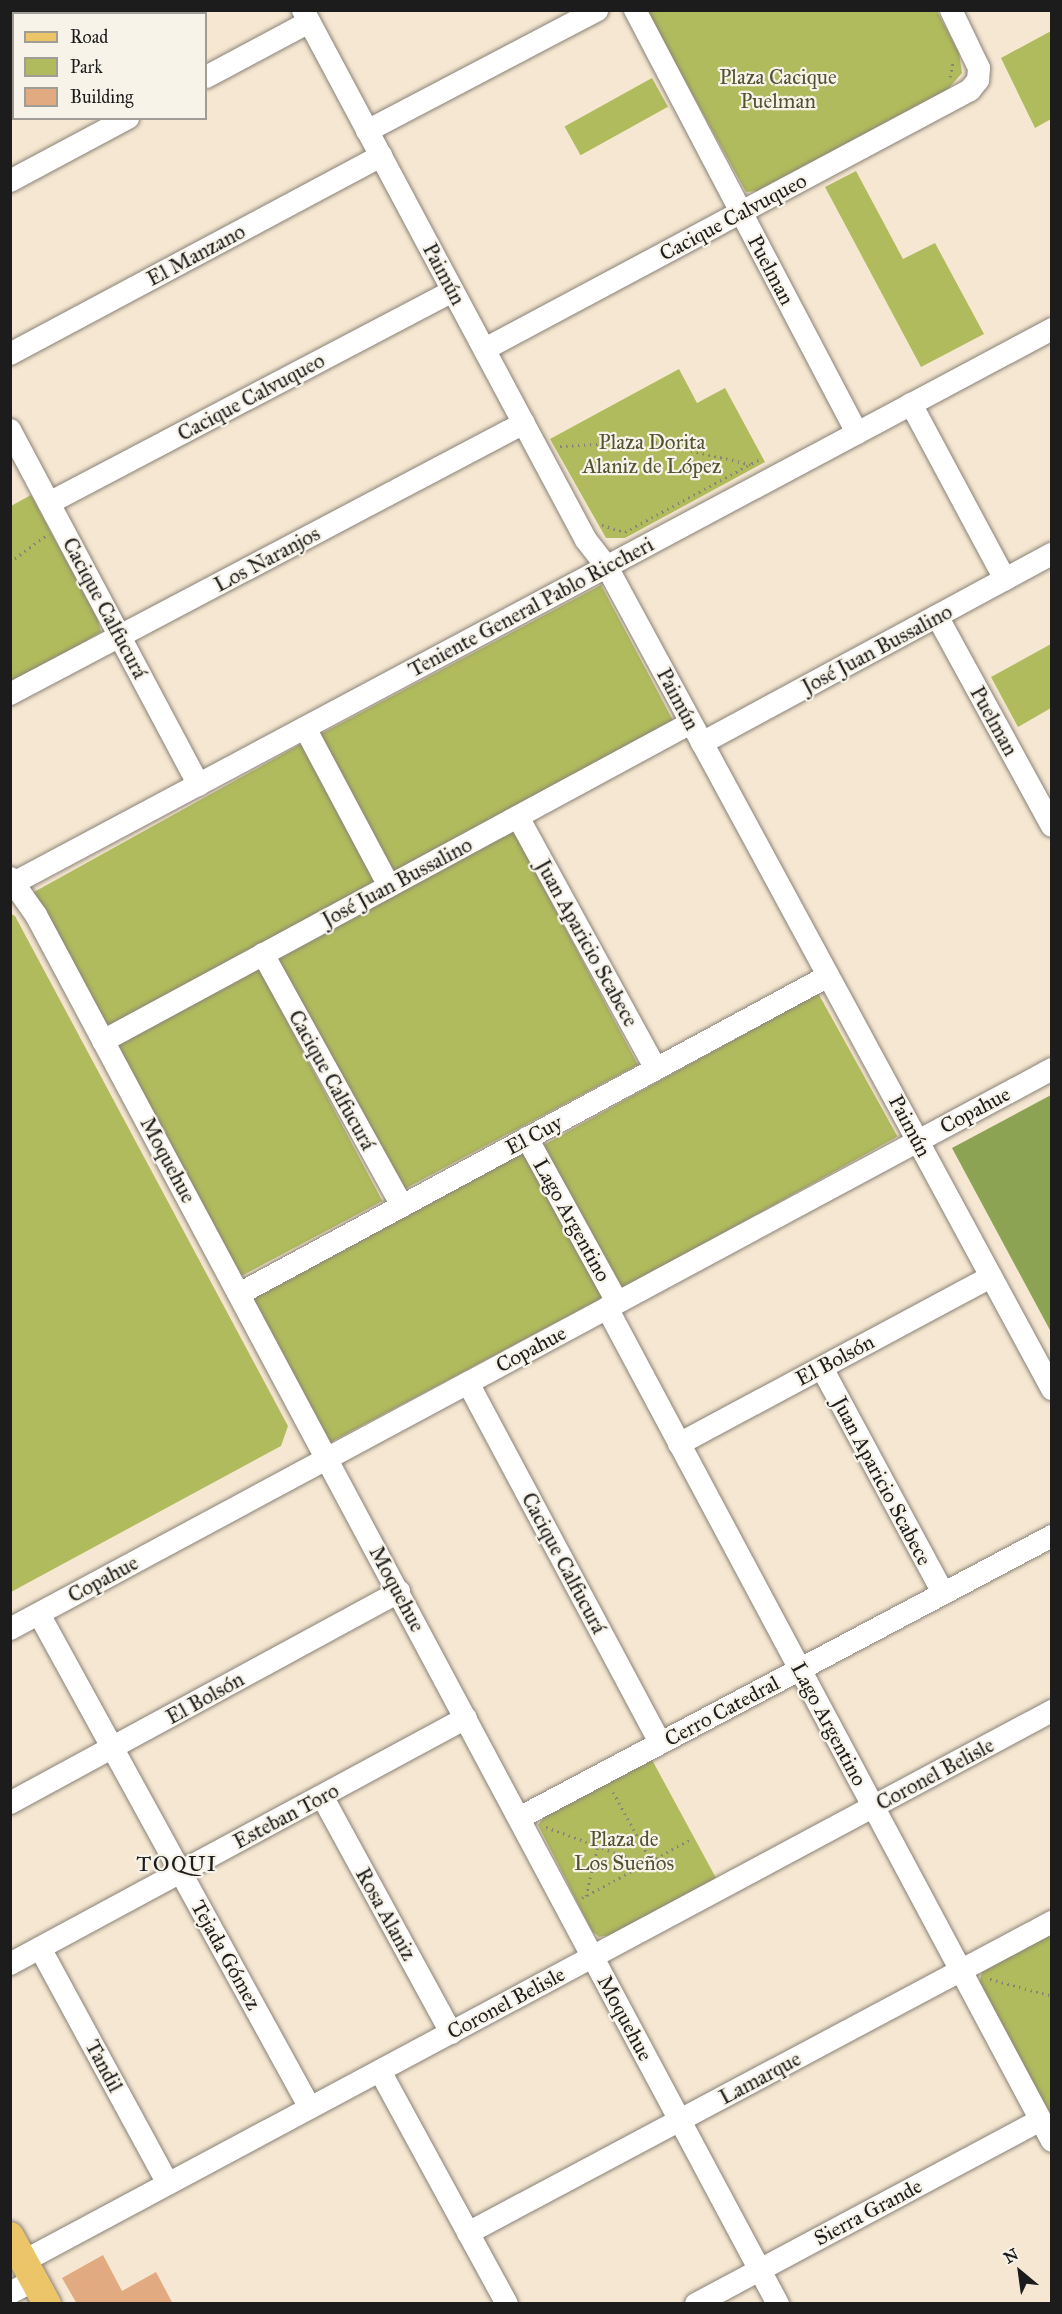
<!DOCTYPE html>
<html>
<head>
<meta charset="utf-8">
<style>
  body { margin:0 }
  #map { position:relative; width:1062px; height:2314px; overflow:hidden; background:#f6e7d2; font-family:"IM FELL Great Primer",serif }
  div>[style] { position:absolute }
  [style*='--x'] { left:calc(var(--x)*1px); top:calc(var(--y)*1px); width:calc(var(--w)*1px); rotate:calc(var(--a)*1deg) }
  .green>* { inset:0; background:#b0bb5d; transform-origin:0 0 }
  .forest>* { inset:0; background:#8ca354 }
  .building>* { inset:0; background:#e2aa80 }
  .path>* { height:3px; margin-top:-1.5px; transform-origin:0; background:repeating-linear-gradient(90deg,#898277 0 1.5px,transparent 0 6px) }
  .roads { filter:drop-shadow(0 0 2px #898277) drop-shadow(0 0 2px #898277) }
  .minor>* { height:22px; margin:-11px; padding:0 11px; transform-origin:11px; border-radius:11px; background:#fff }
  .major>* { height:28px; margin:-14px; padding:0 14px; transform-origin:14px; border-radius:14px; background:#edc569 }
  span { translate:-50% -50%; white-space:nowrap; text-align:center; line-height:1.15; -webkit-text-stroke:4.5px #f7f3e8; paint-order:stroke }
  .park-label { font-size:21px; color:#505433 }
  .street-label { font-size:21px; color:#1c1c1c }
  .neighbourhood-label { font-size:22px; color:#1c1c1c; letter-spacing:1.5px }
  .frame { position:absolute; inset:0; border:12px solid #1c1c1c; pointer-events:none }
  .legend { position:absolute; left:12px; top:12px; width:195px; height:108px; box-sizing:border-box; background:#f7f3e8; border:2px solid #9f9d96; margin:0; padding:8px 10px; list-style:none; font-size:18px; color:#1c1c1c }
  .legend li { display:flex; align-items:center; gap:12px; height:30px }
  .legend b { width:30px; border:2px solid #9f9d96 }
  .north { position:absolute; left:990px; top:2242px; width:60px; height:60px; -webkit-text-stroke:4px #f7f3e8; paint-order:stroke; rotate:331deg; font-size:16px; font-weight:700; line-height:24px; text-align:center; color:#1c1c1c }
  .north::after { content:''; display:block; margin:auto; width:21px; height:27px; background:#1c1c1c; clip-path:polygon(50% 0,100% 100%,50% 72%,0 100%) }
</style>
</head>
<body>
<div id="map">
  <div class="green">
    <i style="clip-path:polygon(647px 11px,937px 11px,959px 53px,962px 73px,948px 89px,757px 191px,746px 192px)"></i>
    <i style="clip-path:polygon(1051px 31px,1051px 119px,1035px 128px,1001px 58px)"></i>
    <i style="left:652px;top:78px;width:33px;height:100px;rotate:61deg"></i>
    <i style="clip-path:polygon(856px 171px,903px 259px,935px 243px,984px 334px,921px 367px,825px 187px)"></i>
    <i style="clip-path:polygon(679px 369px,697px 403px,725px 388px,765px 462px,625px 538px,606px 538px,550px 439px)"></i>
    <i style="clip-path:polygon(31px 495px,98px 620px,101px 632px,11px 686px,11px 506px)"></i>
    <i style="left:601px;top:585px;width:157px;height:321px;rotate:62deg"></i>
    <i style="clip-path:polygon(1051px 644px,1051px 708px,1018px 727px,991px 677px)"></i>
    <i style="left:303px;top:743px;width:157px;height:309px;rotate:61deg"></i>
    <i style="left:513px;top:830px;width:266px;height:268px;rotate:62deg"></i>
    <i style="clip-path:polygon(11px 914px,15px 916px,288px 1426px,281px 1446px,11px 1592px)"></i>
    <i style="left:258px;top:967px;width:265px;height:164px;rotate:62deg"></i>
    <i style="left:818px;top:993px;width:164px;height:316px;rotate:61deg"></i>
    <i style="left:525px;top:1151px;width:166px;height:310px;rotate:62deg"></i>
    <i style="clip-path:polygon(651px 1758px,716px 1878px,610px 1935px,599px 1937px,592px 1931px,538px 1825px,545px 1816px)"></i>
    <i style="clip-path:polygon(1051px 1933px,1051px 2121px,979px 1983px,982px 1972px)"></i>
  </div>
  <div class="forest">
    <i style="clip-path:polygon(1051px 1095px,1051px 1332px,952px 1148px)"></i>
  </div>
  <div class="building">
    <i style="clip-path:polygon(103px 2255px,122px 2291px,156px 2272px,173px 2304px,77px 2304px,62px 2278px)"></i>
  </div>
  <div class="path">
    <i style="--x:950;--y:77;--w:14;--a:-78"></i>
    <i style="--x:560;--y:446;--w:90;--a:-3.2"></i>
    <i style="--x:650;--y:441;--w:103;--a:13"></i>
    <i style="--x:602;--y:525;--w:24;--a:17"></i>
    <i style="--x:625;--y:532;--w:156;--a:-28.4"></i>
    <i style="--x:10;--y:562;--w:44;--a:-36.6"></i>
    <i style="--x:613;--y:1792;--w:79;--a:61.2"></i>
    <i style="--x:546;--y:1827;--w:107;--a:20.3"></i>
    <i style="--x:586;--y:1896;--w:51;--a:-76.5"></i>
    <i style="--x:582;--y:1898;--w:124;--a:-28.4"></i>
    <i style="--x:990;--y:1979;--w:64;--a:15.3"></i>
  </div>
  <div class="roads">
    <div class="minor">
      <i style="--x:303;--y:10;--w:601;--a:61.9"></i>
      <i style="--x:586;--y:540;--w:34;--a:52"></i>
      <i style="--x:607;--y:567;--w:935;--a:61.57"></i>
      <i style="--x:635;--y:10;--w:478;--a:62.3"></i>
      <i style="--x:206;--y:77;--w:117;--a:-28.1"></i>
      <i style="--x:367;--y:131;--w:260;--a:-27.7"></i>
      <i style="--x:10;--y:181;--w:134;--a:-28.1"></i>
      <i style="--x:485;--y:349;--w:550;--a:-28.1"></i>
      <i style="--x:970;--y:90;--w:13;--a:-51"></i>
      <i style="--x:978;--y:80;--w:12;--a:-85"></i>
      <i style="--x:979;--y:68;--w:64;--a:-115.8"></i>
      <i style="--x:10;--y:354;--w:421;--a:-28.1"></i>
      <i style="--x:911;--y:404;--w:199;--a:61.8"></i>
      <i style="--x:10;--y:430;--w:402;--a:62"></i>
      <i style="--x:49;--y:503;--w:456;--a:-27.7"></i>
      <i style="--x:937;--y:616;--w:239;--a:61.3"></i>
      <i style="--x:10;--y:694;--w:581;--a:-27.8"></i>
      <i style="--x:305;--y:728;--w:179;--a:62"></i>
      <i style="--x:702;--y:743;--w:398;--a:-28.4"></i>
      <i style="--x:518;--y:817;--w:287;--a:61.3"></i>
      <i style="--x:10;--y:878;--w:45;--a:54.9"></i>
      <i style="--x:36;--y:915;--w:1575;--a:61.89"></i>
      <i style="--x:10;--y:885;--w:1181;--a:-28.08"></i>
      <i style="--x:263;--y:954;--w:288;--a:61.1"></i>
      <i style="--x:103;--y:1041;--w:668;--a:-28.41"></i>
      <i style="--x:527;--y:1138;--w:187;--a:61.2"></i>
      <i style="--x:239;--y:1294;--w:669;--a:-28.36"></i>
      <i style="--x:607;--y:1308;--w:944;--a:61.89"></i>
      <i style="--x:822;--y:1368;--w:255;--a:61.7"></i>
      <i style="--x:468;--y:1383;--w:408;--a:61.9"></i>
      <i style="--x:679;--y:1444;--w:354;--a:-28.2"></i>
      <i style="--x:39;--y:1614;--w:563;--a:61.25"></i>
      <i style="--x:10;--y:1629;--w:1183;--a:-28.25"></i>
      <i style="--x:322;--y:1796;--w:270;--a:61.4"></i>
      <i style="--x:10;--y:1803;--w:443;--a:-28.5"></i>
      <i style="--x:519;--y:1818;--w:603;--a:-27.88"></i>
      <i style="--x:40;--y:1948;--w:268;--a:61.5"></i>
      <i style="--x:10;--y:1964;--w:518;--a:-28.35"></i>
      <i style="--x:380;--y:2071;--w:265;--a:61.4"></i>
      <i style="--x:468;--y:2233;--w:662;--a:-28.04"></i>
      <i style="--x:24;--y:2261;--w:1166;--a:-28.15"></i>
      <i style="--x:10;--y:2293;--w:27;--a:-28"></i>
      <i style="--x:696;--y:2304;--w:390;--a:-28.1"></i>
    </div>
    <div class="major">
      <i style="--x:10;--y:2236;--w:77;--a:61.4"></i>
    </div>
  </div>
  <div class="park-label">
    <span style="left:778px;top:89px">Plaza Cacique<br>Puelman</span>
    <span style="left:652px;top:454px">Plaza Dorita<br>Alaniz de López</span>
    <span style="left:624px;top:1851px">Plaza de<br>Los Sueños</span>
  </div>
  <div class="street-label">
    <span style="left:733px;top:217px;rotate:-28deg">Cacique Calvuqueo</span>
    <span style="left:196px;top:255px;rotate:-28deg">El Manzano</span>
    <span style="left:771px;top:270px;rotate:62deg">Puelman</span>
    <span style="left:444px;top:274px;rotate:62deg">Paimún</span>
    <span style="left:251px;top:397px;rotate:-28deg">Cacique Calvuqueo</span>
    <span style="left:267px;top:559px;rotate:-28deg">Los Naranjos</span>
    <span style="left:531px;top:607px;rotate:-28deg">Teniente General Pablo Riccheri</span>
    <span style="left:105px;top:608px;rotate:62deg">Cacique Calfucurá</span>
    <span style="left:877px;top:649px;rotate:-28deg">José Juan Bussalino</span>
    <span style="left:678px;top:699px;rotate:62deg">Paimún</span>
    <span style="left:994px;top:721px;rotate:61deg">Puelman</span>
    <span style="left:397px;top:882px;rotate:-28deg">José Juan Bussalino</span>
    <span style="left:587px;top:943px;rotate:61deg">Juan Aparicio Scabece</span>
    <span style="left:332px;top:1080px;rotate:61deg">Cacique Calfucurá</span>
    <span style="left:975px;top:1110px;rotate:-28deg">Copahue</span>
    <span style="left:910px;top:1126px;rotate:62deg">Paimún</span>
    <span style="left:534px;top:1135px;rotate:-28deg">El Cuy</span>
    <span style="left:168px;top:1160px;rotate:62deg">Moquehue</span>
    <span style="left:572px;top:1220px;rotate:61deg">Lago Argentino</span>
    <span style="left:531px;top:1349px;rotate:-28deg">Copahue</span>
    <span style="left:835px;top:1360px;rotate:-28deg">El Bolsón</span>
    <span style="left:882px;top:1481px;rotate:62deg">Juan Aparicio Scabece</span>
    <span style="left:564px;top:1563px;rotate:62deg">Cacique Calfucurá</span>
    <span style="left:103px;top:1579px;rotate:-28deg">Copahue</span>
    <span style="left:397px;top:1589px;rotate:62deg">Moquehue</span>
    <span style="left:205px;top:1698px;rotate:-29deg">El Bolsón</span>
    <span style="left:722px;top:1711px;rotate:-28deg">Cerro Catedral</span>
    <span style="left:829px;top:1724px;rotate:62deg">Lago Argentino</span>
    <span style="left:935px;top:1774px;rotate:-28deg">Coronel Belisle</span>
    <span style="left:286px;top:1816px;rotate:-28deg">Esteban Toro</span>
    <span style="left:386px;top:1914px;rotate:61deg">Rosa Alaniz</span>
    <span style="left:226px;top:1955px;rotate:61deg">Tejada Gómez</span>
    <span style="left:506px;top:2003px;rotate:-28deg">Coronel Belisle</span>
    <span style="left:625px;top:2018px;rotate:62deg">Moquehue</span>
    <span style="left:104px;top:2066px;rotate:62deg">Tandil</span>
    <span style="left:760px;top:2078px;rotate:-28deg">Lamarque</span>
    <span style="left:868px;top:2212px;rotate:-28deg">Sierra Grande</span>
  </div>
  <div class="neighbourhood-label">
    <span style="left:177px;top:1864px">TOQUI</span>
  </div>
  <div class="frame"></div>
  <ul class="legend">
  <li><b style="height:8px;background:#edc569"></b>Road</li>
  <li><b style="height:16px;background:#b0bb5d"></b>Park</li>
  <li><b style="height:16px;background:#e2aa80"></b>Building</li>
  </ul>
  <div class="north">N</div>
</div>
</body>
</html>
